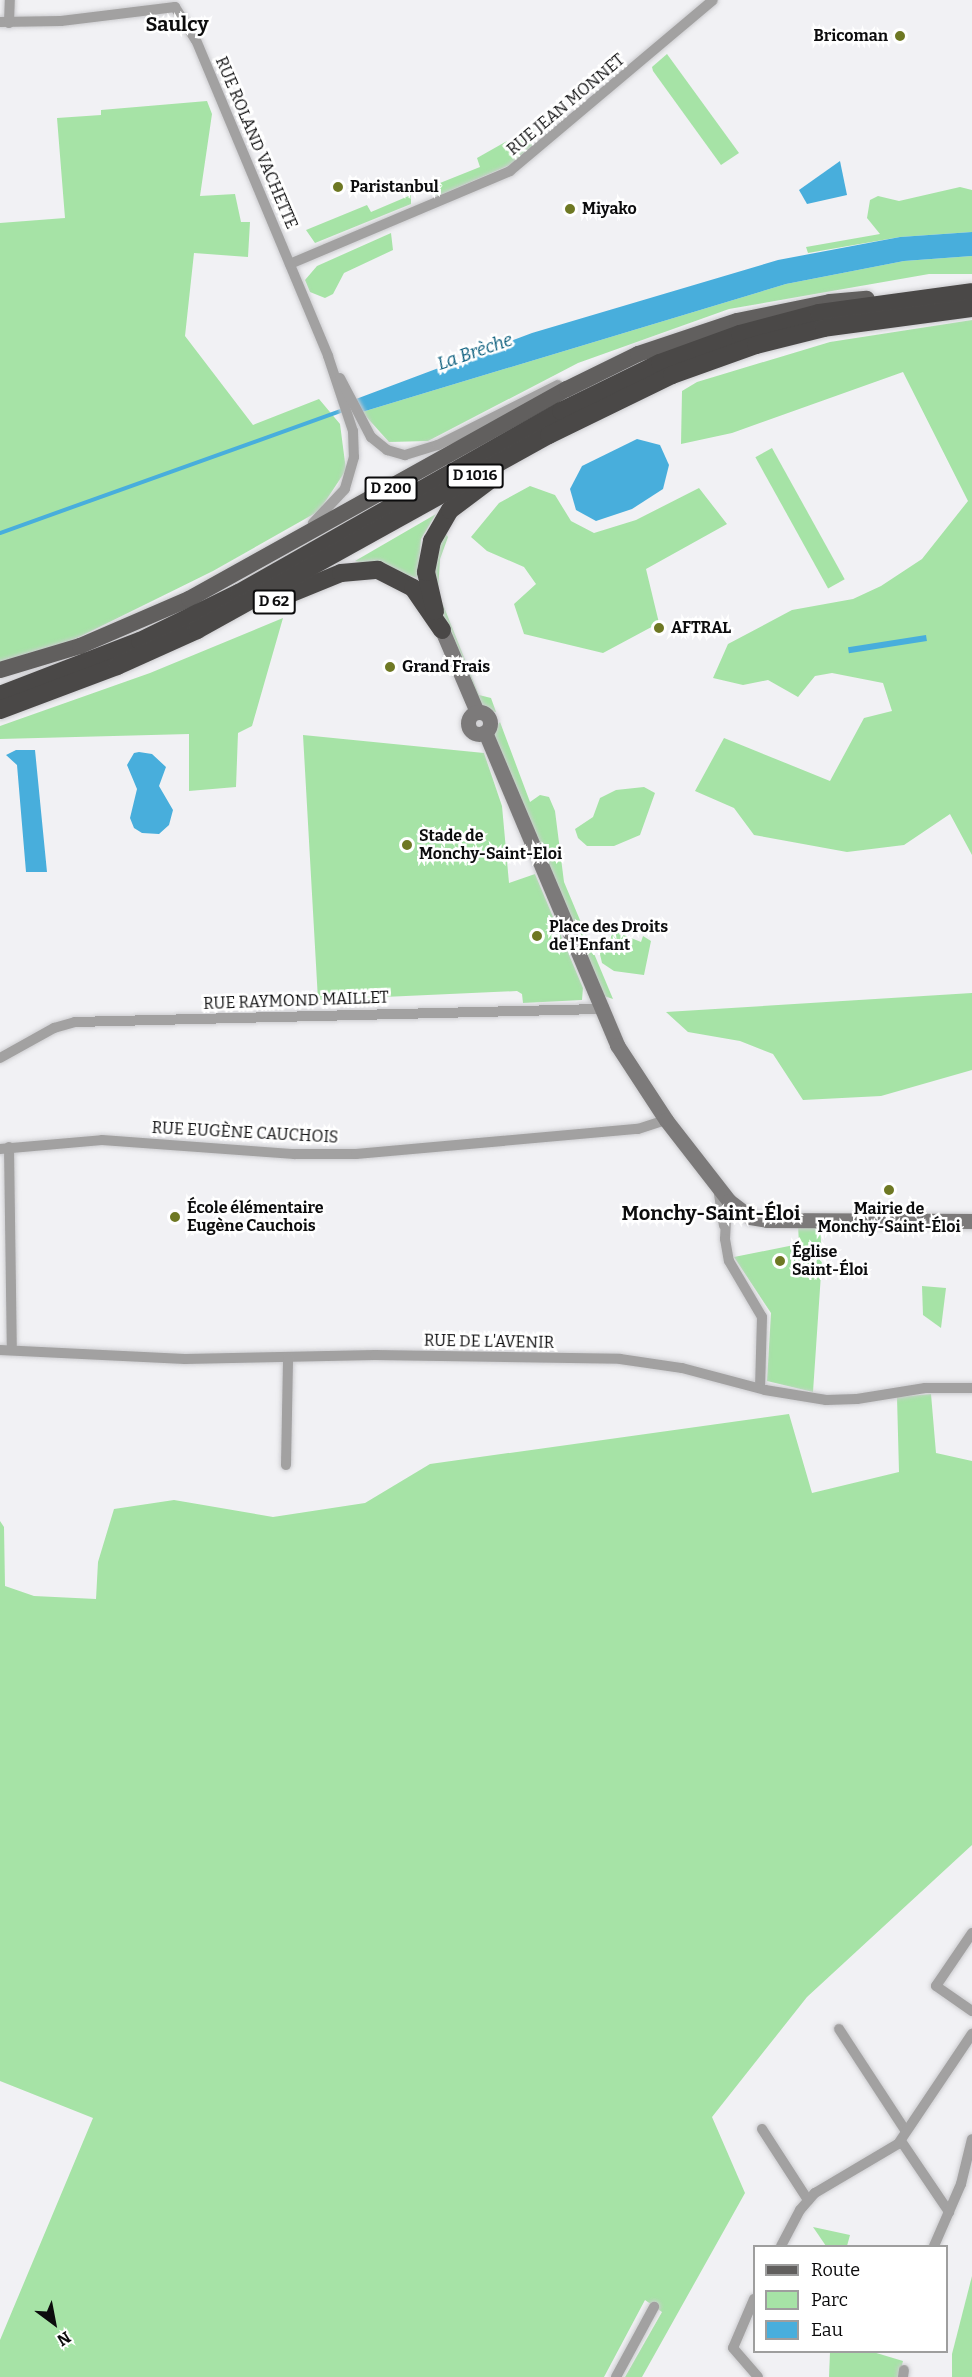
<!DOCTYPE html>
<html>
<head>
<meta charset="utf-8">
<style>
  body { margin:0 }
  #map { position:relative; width:972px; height:2377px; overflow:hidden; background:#f1f1f4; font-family:Bitter,serif }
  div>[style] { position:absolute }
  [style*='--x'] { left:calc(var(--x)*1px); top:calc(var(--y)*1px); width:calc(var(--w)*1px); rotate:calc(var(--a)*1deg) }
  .green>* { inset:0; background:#a6e3a6; transform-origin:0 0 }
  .water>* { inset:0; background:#48aedc; transform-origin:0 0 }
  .stream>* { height:4px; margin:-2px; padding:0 2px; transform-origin:2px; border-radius:2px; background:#48aedc }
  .roads { filter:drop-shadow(0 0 2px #cccccf) drop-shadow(0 0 2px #cccccf) }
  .street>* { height:10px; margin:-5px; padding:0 5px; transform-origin:5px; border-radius:5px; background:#a2a1a1 }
  .secondary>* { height:15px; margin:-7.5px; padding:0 7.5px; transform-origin:7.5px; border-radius:7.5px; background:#7c7a7a }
  .secondary>.ring { margin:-7.5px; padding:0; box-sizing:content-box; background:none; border:15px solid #7c7a7a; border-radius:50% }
  .primary>* { height:16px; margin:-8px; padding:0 8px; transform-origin:8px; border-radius:8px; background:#615f5e }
  .highway>* { height:18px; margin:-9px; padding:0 9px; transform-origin:9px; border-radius:9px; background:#4a4847 }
  .dots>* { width:16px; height:16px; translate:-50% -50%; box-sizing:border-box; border:3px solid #fff; border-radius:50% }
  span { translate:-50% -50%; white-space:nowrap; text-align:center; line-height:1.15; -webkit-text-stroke:5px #fff; paint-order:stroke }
  .shield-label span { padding:2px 4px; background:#fff; border:2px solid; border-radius:4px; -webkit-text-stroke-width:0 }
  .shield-label { font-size:15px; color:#0c0c0d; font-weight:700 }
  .poi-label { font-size:16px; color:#0c0c0d; font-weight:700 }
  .right { translate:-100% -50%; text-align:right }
  .left { translate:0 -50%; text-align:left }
  .street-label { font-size:16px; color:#0c0c0d }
  .water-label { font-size:18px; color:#085c7b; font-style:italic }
  .quarter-label { font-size:20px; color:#0c0c0d; font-weight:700 }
  .legend { position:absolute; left:753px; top:2245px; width:195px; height:108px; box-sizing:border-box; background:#fff; border:2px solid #9e9e9e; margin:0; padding:8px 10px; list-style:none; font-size:18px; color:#0c0c0d }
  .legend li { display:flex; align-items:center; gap:12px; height:30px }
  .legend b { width:30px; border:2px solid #9e9e9e }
  .north { position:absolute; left:24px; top:2293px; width:60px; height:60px; -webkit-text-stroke:4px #fff; paint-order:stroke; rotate:148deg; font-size:16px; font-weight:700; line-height:24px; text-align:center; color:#0c0c0d }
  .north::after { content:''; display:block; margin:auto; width:21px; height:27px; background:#0c0c0d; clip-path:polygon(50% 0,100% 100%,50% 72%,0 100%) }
</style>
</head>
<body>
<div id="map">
  <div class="green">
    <i style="clip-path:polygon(667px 54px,739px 153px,721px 165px,653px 71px,652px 67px)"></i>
    <i style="clip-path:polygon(207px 101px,212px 114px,200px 196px,235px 194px,241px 222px,250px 222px,248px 257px,194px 253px,185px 336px,253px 425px,319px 399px,340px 424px,346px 470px,319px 511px,213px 571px,0 676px,0 223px,65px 218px,57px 118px,101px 115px,101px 110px)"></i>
    <i style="clip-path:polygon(534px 128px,532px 148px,510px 165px,438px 196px,425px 189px,480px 167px,477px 158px,507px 141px,512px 147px)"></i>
    <i style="clip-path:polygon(960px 187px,972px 190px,972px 232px,900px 237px,808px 253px,806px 247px,880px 234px,867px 218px,870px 200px,878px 196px,899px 201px)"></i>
    <i style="clip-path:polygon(411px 195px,411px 204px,315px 243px,306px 230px,367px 205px,371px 212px)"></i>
    <i style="clip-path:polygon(391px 233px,393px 250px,344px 273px,333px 294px,325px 298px,310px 292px,305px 280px,317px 266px)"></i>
    <i style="clip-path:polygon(972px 256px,972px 274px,929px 274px,729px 309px,578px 363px,428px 441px,389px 442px,362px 412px,786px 284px,904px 261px)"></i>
    <i style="clip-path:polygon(972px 320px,972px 855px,950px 814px,904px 845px,847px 852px,754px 835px,734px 808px,695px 791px,724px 738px,830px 781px,864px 718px,892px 711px,883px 683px,832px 673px,815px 676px,798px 697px,768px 680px,743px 685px,713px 678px,728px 644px,792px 610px,853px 599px,881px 586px,922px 559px,968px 501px,903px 372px,732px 433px,681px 444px,682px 391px,697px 382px,830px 342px)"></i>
    <i style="left:772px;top:448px;width:150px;height:19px;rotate:61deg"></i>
    <i style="clip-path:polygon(530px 486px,555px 495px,571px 521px,594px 533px,636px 520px,699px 488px,727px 524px,646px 569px,659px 623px,603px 653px,524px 634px,514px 604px,536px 584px,524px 567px,487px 551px,471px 537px,499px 503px)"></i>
    <i style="clip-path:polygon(436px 514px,421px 539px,418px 578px,355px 561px)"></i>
    <i style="clip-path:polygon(444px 531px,448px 537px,440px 559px,438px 592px,479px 695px,491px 698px,496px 712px,483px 710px,433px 591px,432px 566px)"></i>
    <i style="clip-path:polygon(283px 618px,252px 726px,238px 733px,236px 787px,189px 791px,189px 734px,0 739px,0 726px,150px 673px)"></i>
    <i style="clip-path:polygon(500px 722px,530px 802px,540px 795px,549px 797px,555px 811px,564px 882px,613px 999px,604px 996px,491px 733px)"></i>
    <i style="clip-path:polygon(303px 735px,484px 753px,502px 806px,509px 883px,535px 874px,583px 988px,582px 1000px,523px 1003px,522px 994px,517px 991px,318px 1000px)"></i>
    <i style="clip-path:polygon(644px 787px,655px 793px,640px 835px,614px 846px,587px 846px,578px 838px,575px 829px,593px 817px,600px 798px,616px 790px)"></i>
    <i style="clip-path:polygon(616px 932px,641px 942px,643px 936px,651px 941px,644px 975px,614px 971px,602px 963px,598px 946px)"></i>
    <i style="clip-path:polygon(972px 993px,972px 1070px,881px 1096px,803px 1100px,773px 1054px,740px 1041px,688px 1032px,666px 1012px)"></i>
    <i style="clip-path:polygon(820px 1224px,822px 1259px,813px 1392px,767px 1381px,771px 1313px,734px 1257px,799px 1244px,798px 1225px)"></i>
    <i style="clip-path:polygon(922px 1286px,946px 1288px,941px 1328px,923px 1315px)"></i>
    <i style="clip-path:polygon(931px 1394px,936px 1453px,972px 1461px,972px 1845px,807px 1997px,712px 2117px,745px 2193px,642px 2377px,625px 2377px,662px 2312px,645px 2300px,604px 2377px,0 2377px,0 2340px,93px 2118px,0 2081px,0 1521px,4px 1527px,5px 1586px,34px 1596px,96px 1599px,98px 1562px,114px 1509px,174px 1500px,273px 1517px,365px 1503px,430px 1464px,789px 1414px,812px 1493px,899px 1472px,897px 1397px)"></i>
    <i style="clip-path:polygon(813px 2227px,850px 2235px,847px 2246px,826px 2246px)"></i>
    <i style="clip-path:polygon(972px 2276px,972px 2377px,952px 2377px,952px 2354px)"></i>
    <i style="clip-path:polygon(830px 2352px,873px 2352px,903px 2361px,899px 2377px,829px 2377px)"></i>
  </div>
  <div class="water">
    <i style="clip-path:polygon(840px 161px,847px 195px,807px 204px,799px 190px)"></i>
    <i style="clip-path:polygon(972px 232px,972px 256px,904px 261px,786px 284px,362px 412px,356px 399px,532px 333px,778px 260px,900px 237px)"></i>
    <i style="clip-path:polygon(637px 439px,660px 445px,669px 465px,663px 489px,632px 509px,596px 521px,576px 510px,570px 489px,582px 466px)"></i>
    <i style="left:926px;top:635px;width:6px;height:79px;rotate:81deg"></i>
    <i style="clip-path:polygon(16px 750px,35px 750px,47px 872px,26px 872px,17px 765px,6px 755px)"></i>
    <i style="clip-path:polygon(139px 752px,152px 754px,166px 767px,159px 786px,173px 810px,169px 825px,159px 834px,142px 833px,134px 828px,130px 818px,137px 789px,127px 765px,134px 753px)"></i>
  </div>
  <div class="stream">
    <i style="--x:0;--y:533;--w:365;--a:-19.7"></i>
  </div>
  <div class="roads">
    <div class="street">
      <i style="--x:175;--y:7;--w:39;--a:58"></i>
      <i style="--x:196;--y:40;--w:342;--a:67.3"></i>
      <i style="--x:328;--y:356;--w:79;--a:71.6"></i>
      <i style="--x:353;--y:431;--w:26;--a:88"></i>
      <i style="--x:354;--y:457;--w:33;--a:106"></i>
      <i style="--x:345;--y:489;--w:47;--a:133.3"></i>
      <i style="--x:0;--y:22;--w:61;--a:-0.9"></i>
      <i style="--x:61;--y:21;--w:115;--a:-7"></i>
      <i style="--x:9;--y:23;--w:23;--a:-88"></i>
      <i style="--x:290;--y:264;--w:239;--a:-22.9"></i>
      <i style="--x:510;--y:171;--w:265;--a:-40.1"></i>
      <i style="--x:340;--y:378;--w:67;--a:62.3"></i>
      <i style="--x:371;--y:437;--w:21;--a:39"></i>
      <i style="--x:387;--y:450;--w:19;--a:16"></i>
      <i style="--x:405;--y:455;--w:34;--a:-17"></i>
      <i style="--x:438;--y:445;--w:134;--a:-26.6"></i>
      <i style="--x:0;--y:1058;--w:62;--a:-29.1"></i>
      <i style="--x:54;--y:1028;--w:22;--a:-16"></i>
      <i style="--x:75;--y:1022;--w:526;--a:-1.42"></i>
      <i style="--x:9;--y:1147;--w:203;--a:89.2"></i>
      <i style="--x:0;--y:1149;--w:102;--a:-5"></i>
      <i style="--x:102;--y:1140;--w:193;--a:4.2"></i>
      <i style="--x:294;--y:1154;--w:62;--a:0"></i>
      <i style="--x:356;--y:1154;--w:283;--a:-5.1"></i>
      <i style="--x:638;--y:1129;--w:29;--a:-18"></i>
      <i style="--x:718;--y:1188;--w:38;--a:81"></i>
      <i style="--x:737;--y:1209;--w:16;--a:135"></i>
      <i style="--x:726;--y:1220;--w:19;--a:93"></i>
      <i style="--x:725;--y:1239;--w:22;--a:80"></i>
      <i style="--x:729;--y:1261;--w:65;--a:59.5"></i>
      <i style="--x:762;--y:1317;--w:71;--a:91.6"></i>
      <i style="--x:0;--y:1350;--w:185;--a:2.8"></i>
      <i style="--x:185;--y:1359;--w:190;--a:-1.2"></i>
      <i style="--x:375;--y:1355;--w:245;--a:0.9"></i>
      <i style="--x:620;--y:1359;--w:63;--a:8.3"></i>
      <i style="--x:682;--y:1368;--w:86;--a:14.8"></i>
      <i style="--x:765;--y:1390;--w:62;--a:9.3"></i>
      <i style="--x:826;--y:1400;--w:31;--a:-2"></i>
      <i style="--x:857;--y:1399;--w:69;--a:-9.2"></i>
      <i style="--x:925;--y:1388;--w:47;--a:0"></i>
      <i style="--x:286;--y:1465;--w:108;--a:-88.9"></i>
      <i style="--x:972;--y:1933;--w:64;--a:124.2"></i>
      <i style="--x:936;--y:1986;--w:44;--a:34.8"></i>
      <i style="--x:839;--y:2029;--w:121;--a:56.8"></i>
      <i style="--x:762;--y:2129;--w:85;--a:57.1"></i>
      <i style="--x:901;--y:2141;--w:86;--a:55.9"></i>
      <i style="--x:781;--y:2246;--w:41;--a:-62.2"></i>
      <i style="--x:800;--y:2210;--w:23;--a:-49"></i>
      <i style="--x:815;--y:2193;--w:96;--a:-30.6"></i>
      <i style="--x:898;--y:2144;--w:133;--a:-56.1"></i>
      <i style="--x:934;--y:2246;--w:68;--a:-66.5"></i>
      <i style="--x:961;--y:2184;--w:46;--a:-76.3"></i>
      <i style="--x:754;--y:2299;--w:53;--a:113.2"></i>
      <i style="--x:733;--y:2348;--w:38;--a:49"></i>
      <i style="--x:616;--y:2377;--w:80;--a:-61.5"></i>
      <i style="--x:903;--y:2377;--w:7;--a:-82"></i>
    </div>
    <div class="secondary">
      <i style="--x:442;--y:630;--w:89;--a:66.9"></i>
      <i class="ring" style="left:468px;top:712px;width:7px;height:7px"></i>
      <i style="--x:485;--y:732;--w:340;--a:67.1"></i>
      <i style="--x:617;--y:1045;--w:90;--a:56.8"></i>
      <i style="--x:666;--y:1120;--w:103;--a:52.1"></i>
      <i style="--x:729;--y:1201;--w:26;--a:37"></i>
      <i style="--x:750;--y:1217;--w:17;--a:10"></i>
      <i style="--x:767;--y:1220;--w:205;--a:0.3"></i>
    </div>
    <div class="primary">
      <i style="--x:0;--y:670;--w:84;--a:-16.7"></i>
      <i style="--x:80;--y:646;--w:119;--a:-23.3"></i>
      <i style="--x:189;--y:599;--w:432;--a:-29.1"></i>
      <i style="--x:567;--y:389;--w:79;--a:-26.2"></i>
      <i style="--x:638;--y:354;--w:104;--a:-18.4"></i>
      <i style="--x:737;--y:321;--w:95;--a:-11.5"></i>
      <i style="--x:830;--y:302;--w:37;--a:-5"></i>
    </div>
    <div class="highway">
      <i style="--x:292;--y:593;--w:53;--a:-22.2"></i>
      <i style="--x:341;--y:573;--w:37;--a:-5"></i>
      <i style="--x:378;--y:570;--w:39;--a:27"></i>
      <i style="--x:413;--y:588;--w:51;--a:55.4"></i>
      <i style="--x:435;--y:611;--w:40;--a:-103"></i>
      <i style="--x:426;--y:572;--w:32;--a:-79"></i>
      <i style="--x:432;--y:541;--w:36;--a:-60"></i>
      <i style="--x:450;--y:510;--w:50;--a:-36.9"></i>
      <i style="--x:0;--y:695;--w:150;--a:-21.1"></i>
      <i style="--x:140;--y:641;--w:110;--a:-25.9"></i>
      <i style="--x:239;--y:593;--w:370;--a:-29.5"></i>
      <i style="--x:561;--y:411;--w:110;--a:-25.9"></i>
      <i style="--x:660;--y:363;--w:85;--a:-19.9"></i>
      <i style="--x:740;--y:334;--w:82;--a:-14.9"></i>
      <i style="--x:819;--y:313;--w:154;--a:-7.8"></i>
      <i style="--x:0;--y:710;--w:125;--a:-20.6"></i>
      <i style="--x:117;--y:666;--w:88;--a:-24.2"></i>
      <i style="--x:197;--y:630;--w:402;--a:-29"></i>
      <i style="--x:549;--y:435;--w:137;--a:-26"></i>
      <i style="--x:672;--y:375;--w:89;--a:-19.7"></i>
      <i style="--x:756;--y:345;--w:70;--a:-14"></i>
      <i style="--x:824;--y:328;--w:149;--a:-7.7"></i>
    </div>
  </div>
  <div class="dots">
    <i style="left:900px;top:36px;background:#6e7823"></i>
    <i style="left:338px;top:187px;background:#6e7823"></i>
    <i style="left:570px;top:209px;background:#6e7823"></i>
    <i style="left:659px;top:628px;background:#6e7823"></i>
    <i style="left:390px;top:667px;background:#6e7823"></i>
    <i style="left:407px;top:845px;background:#6e7823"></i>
    <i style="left:537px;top:936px;background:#6e7823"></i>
    <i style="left:889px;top:1190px;background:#6e7823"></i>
    <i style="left:175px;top:1217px;background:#6e7823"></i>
    <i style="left:780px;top:1261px;background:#6e7823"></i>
  </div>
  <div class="shield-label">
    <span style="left:475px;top:476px">D 1016</span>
    <span style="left:391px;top:489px">D 200</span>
    <span style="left:274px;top:602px">D 62</span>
  </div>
  <div class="poi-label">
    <span class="right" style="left:888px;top:36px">Bricoman</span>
    <span class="left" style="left:350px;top:187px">Paristanbul</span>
    <span class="left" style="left:582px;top:209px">Miyako</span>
    <span class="left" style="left:671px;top:628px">AFTRAL</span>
    <span class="left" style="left:402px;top:667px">Grand Frais</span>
    <span class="left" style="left:419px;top:845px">Stade de<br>Monchy-Saint-Eloi</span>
    <span class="left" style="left:549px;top:936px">Place des Droits<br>de l'Enfant</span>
    <span class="left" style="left:187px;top:1217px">École élémentaire<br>Eugène Cauchois</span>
    <span style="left:889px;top:1218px">Mairie de<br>Monchy-Saint-Éloi</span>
    <span class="left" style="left:792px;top:1261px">Église<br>Saint-Éloi</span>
  </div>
  <div class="street-label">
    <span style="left:566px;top:105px;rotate:-40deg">RUE JEAN MONNET</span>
    <span style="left:256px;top:143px;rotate:67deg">RUE ROLAND VACHETTE</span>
    <span style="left:296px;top:1001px;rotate:-2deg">RUE RAYMOND MAILLET</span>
    <span style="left:245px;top:1133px;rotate:3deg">RUE EUGÈNE CAUCHOIS</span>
    <span style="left:489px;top:1342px;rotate:1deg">RUE DE L'AVENIR</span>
  </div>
  <div class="water-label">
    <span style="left:475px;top:352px;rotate:-19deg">La Brèche</span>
  </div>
  <div class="quarter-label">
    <span style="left:177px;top:24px">Saulcy</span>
    <span style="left:711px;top:1213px">Monchy-Saint-Éloi</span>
  </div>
  <ul class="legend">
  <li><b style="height:8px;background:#615f5e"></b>Route</li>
  <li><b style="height:16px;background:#a6e3a6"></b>Parc</li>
  <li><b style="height:16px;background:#48aedc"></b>Eau</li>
  </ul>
  <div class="north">N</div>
</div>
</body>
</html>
